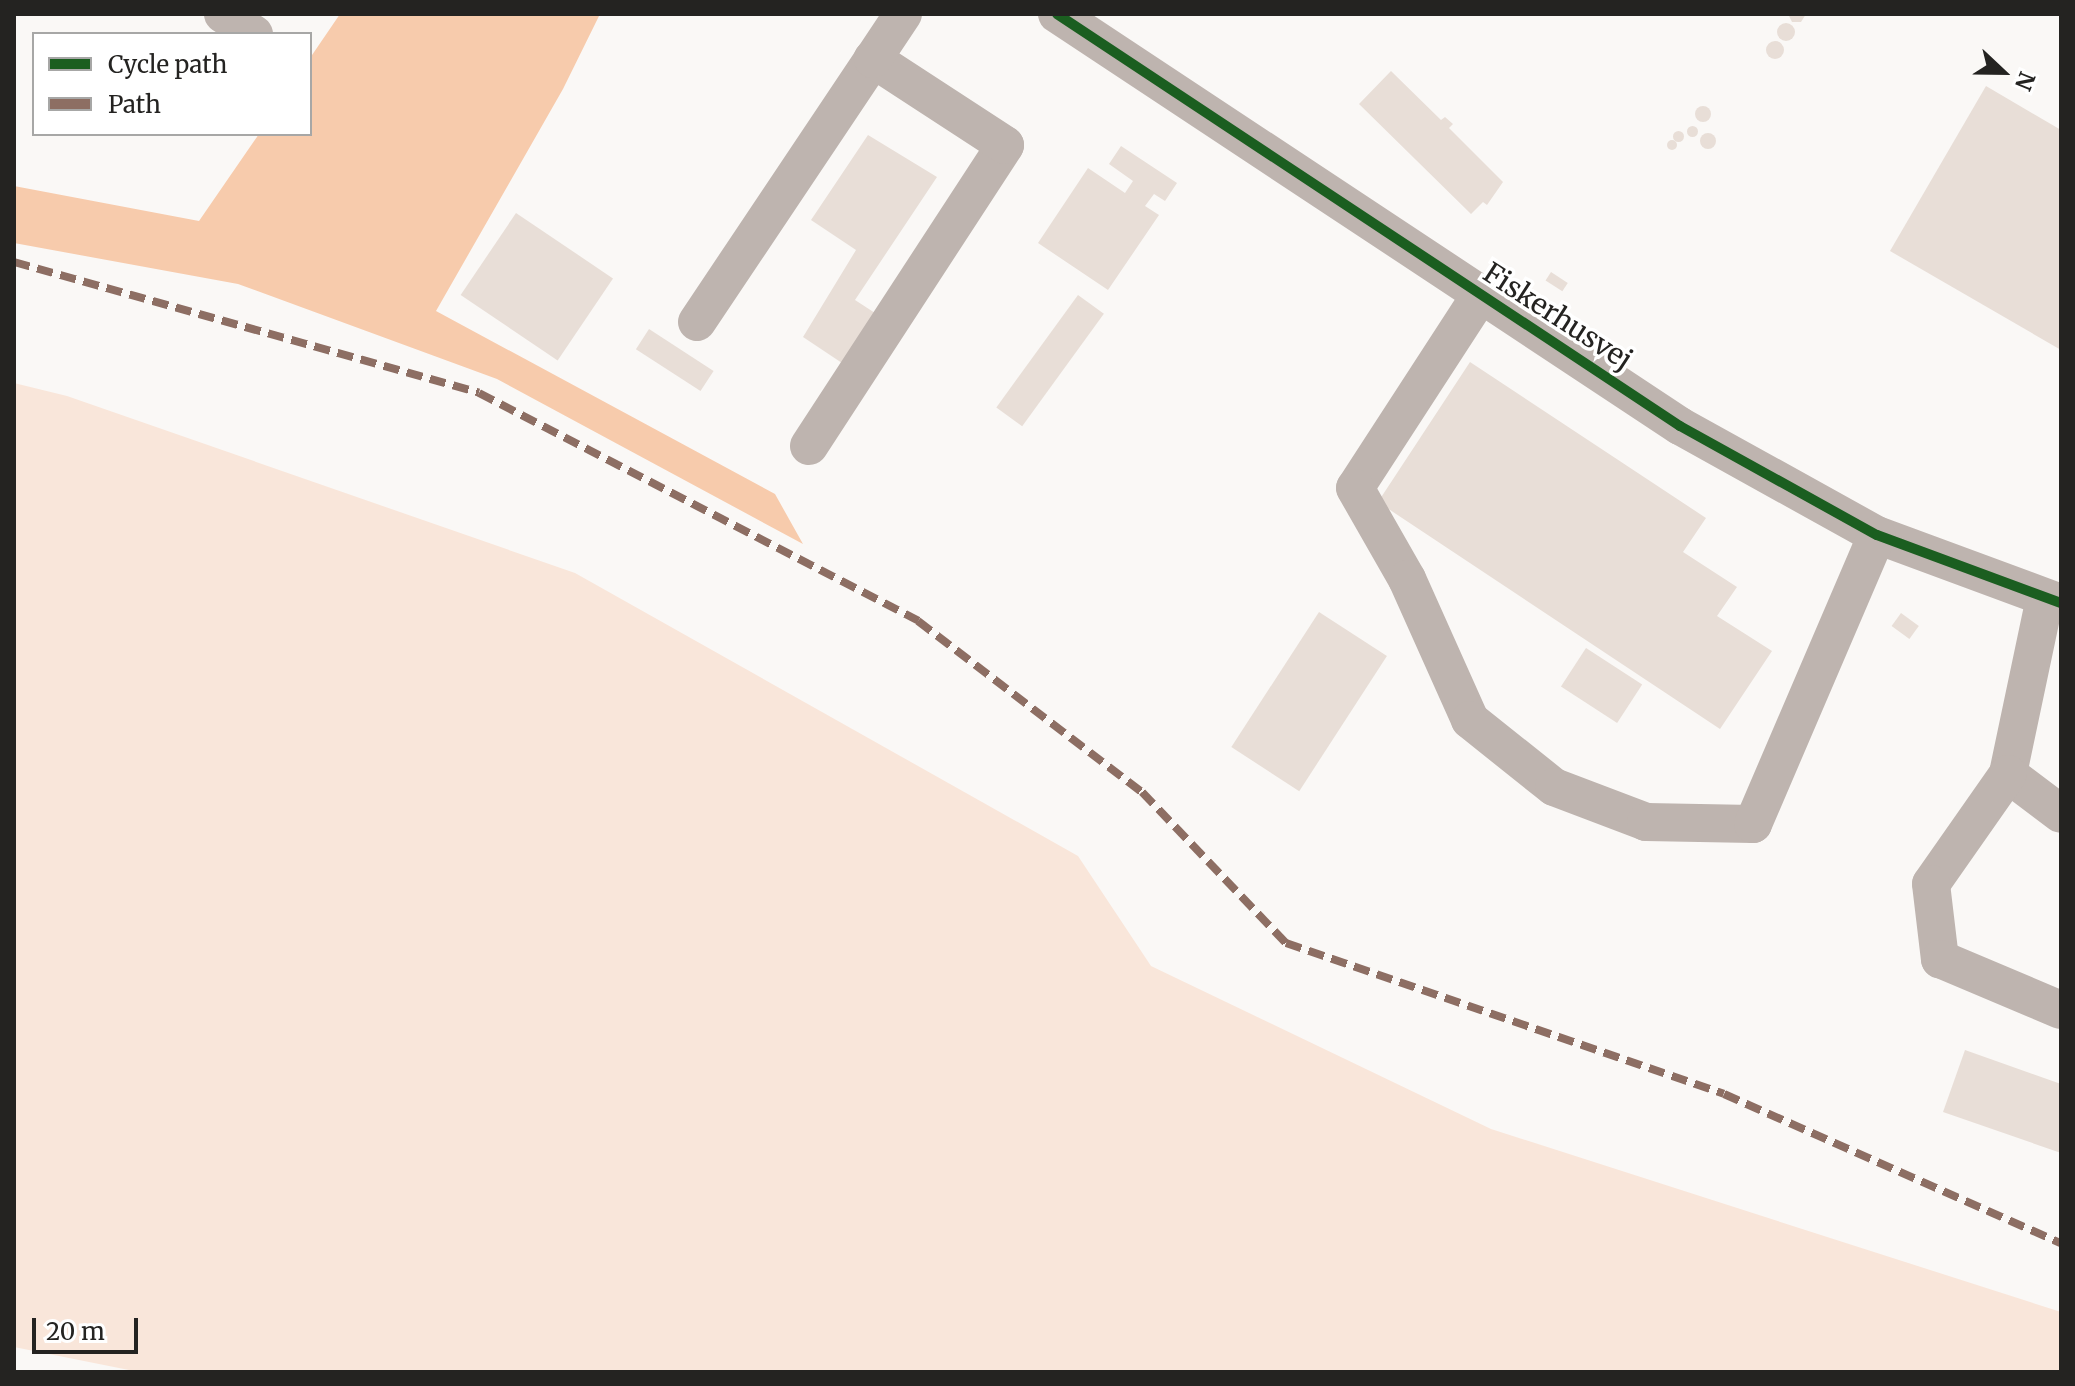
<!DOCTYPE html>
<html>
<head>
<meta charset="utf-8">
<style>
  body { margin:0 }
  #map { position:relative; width:2075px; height:1386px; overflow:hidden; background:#faf8f6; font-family:Merriweather,serif }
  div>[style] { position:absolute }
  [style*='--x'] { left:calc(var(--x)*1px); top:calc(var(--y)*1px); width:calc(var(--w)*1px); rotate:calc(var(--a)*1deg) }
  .green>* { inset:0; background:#f9e6da }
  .forest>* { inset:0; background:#f7cbac }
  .building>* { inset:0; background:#e8ded7; transform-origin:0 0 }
  .round { border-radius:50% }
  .minor>* { height:38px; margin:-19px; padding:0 19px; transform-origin:19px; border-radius:19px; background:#beb4af }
  .quiet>* { height:8px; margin-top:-4px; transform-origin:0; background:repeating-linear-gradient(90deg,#8d6e63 0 16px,transparent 0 24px) }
  .cycleway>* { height:10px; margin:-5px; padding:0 5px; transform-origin:5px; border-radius:5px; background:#1b5e20 }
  span { translate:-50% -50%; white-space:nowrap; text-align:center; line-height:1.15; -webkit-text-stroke:7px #fff; paint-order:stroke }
  .street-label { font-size:28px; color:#242321 }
  .frame { position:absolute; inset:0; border:16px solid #242321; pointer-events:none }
  .legend { position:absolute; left:32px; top:32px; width:280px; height:104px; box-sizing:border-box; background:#fff; border:2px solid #a7a7a6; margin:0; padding:10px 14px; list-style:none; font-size:24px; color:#242321 }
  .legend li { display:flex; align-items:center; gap:16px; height:40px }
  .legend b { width:40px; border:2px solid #a7a7a6 }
  .north { position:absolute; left:1963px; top:32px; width:80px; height:80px; -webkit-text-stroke:6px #fff; paint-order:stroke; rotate:112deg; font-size:22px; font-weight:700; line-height:32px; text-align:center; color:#242321 }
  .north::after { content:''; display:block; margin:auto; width:28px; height:36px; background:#242321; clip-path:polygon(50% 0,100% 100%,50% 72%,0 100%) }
  .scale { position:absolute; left:32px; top:1318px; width:106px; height:36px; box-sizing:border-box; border:4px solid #242321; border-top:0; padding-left:10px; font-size:24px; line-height:28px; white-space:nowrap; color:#242321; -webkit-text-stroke:6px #fff; paint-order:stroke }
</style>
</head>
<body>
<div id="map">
  <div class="green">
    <i style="clip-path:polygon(14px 383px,67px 396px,575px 573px,1078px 856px,1151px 966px,1491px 1129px,2061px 1312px,2061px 1372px,139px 1372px,14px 1347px)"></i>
  </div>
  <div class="forest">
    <i style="clip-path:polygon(340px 14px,600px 14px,563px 89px,436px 311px,775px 494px,803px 544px,497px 379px,238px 284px,14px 243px,14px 186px,199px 221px,259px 134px,310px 134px,310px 58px)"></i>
  </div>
  <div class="building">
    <i style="clip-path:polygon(1788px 14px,1806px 14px,1801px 22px,1792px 22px)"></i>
    <i class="round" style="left:1777px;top:23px;width:18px;height:18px"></i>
    <i class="round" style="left:1766px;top:41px;width:18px;height:18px"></i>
    <i style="clip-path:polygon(1391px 71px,1441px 120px,1445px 117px,1453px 124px,1449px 128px,1503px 182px,1487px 205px,1483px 202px,1471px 214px,1359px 104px)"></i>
    <i style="clip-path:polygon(1986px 86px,2061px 130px,2061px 350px,1890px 251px)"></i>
    <i class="round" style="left:1695px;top:106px;width:16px;height:16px"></i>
    <i class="round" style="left:1686.5px;top:125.5px;width:11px;height:11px"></i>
    <i class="round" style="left:1672.5px;top:130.5px;width:11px;height:11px"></i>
    <i class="round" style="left:1700px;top:133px;width:16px;height:16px"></i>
    <i style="clip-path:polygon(868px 135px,937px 177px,855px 300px,875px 313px,842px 363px,803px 337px,856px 250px,811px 220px)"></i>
    <i class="round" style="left:1667px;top:140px;width:10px;height:10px"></i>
    <i style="clip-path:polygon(1121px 146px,1177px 183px,1165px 201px,1154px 194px,1145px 206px,1159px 215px,1108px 290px,1038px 243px,1088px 168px,1125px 193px,1133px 181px,1109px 164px)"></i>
    <i style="left:516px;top:213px;width:117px;height:99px;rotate:34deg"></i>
    <i style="left:1551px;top:272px;width:20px;height:10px;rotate:33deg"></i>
    <i style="left:1078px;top:295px;width:32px;height:139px;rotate:36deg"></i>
    <i style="left:649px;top:329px;width:77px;height:24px;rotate:33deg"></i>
    <i style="clip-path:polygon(1470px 362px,1706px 518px,1683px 552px,1737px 587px,1717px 616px,1772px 651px,1720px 729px,1378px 502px)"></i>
    <i style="left:1319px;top:612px;width:81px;height:161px;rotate:33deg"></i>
    <i style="left:1901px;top:613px;width:22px;height:16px;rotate:36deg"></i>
    <i style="left:1586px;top:648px;width:67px;height:46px;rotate:33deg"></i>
    <i style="clip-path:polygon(1965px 1050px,2061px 1084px,2061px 1153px,1943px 1112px)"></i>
  </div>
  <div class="minor">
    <i style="--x:223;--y:14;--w:37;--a:33"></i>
    <i style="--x:1057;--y:14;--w:747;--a:33.48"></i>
    <i style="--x:1680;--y:426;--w:225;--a:29"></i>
    <i style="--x:1877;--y:535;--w:196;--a:20.3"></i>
    <i style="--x:1481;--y:294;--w:231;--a:123"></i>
    <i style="--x:1355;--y:488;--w:105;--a:60.3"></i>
    <i style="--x:1407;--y:579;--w:154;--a:65.9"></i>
    <i style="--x:1470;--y:720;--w:107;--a:38.6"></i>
    <i style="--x:1554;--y:787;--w:98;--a:20.8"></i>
    <i style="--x:1646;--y:822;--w:107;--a:1.1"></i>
    <i style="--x:1753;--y:824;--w:314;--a:-66.8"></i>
    <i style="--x:697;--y:322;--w:316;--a:-56.2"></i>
    <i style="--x:809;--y:446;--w:359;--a:-56.9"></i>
    <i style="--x:1005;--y:145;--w:158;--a:-146.9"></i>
    <i style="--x:873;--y:59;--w:54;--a:-56.3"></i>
    <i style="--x:2045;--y:598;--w:180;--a:101.9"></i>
    <i style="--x:2008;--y:774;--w:66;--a:37"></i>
    <i style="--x:2008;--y:774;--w:134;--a:125"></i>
    <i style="--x:1931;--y:884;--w:76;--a:83.2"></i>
    <i style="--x:1940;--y:959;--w:131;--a:22.9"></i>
  </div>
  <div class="quiet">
    <i style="--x:14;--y:262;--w:483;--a:15.7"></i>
    <i style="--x:479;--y:393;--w:495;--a:27.4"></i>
    <i style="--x:918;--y:621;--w:282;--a:37.4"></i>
    <i style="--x:1142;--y:792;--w:209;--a:46.4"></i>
    <i style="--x:1286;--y:943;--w:463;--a:19"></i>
    <i style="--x:1724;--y:1094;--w:368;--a:23.9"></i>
  </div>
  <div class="cycleway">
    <i style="--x:1057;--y:14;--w:747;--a:33.48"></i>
    <i style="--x:1680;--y:426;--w:225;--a:29"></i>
    <i style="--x:1877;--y:535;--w:196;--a:20.3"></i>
  </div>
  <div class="street-label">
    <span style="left:1558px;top:316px;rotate:33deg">Fiskerhusvej</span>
  </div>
  <div class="frame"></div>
  <ul class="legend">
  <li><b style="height:10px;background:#1b5e20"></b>Cycle path</li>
  <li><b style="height:10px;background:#8d6e63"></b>Path</li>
  </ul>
  <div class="north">N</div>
  <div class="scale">20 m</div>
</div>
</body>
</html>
